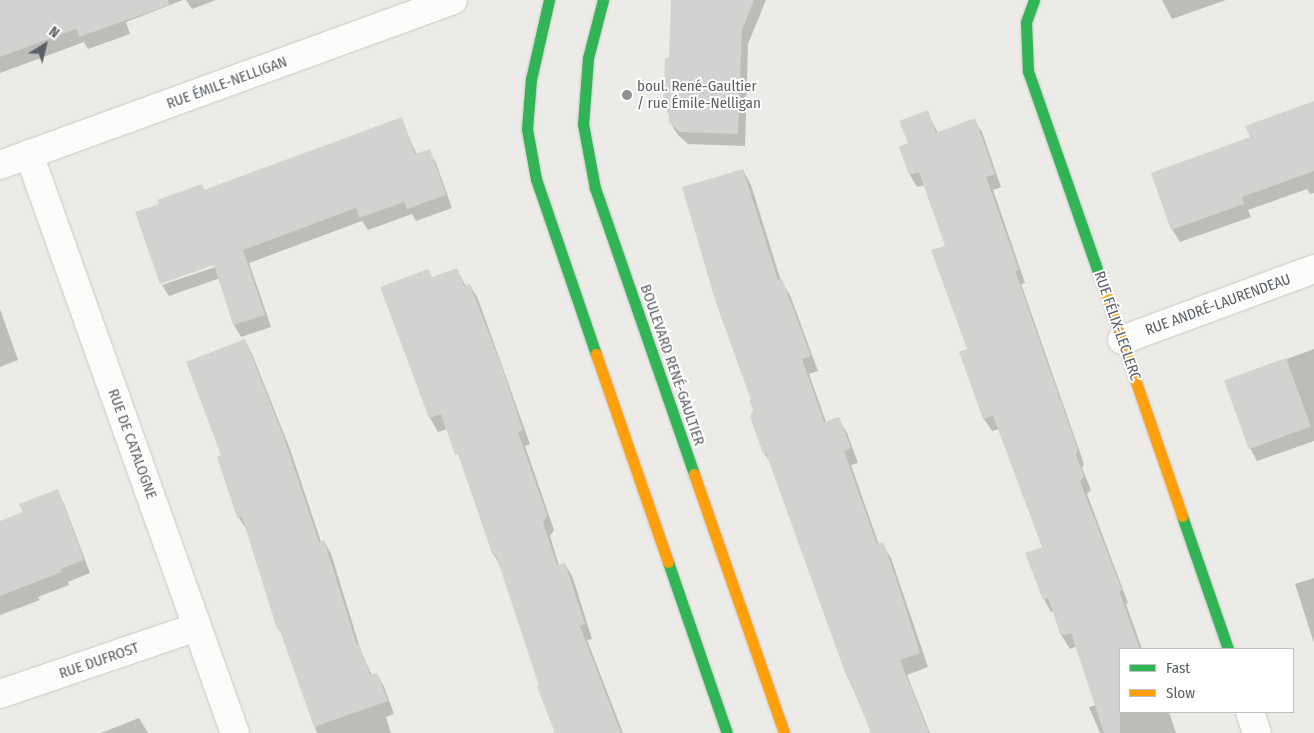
<!DOCTYPE html>
<html>
<head>
<meta charset="utf-8">
<style>
  body { margin:0 }
  #map { position:relative; width:1314px; height:733px; overflow:hidden; background:#ecebe7; font-family:"Fira Sans Condensed",sans-serif }
  div>[style] { position:absolute }
  [style*='--x'] { left:calc(var(--x)*1px); top:calc(var(--y)*1px); width:calc(var(--w)*1px); rotate:calc(var(--a)*1deg) }
  .shadow>* { inset:0; background:#0003 }
  .building>* { inset:0; background:#d3d2d0; transform-origin:0 0 }
  .roads { filter:drop-shadow(0 0 1px #c8c8c8) drop-shadow(0 0 1px #c8c8c8) }
  .street>* { height:28px; margin:-14px; padding:0 14px; transform-origin:14px; border-radius:14px; background:#fcfcfb }
  .fast>* { height:11px; margin:-5.5px; padding:0 5.5px; transform-origin:5.5px; border-radius:5.5px; background:#30b455 }
  .slow>* { height:11px; margin:-5.5px; padding:0 5.5px; transform-origin:5.5px; border-radius:5.5px; background:#ff9f0a }
  .dots>* { width:14px; height:14px; translate:-50% -50%; box-sizing:border-box; border:2px solid #fff; border-radius:50% }
  span { translate:-50% -50%; white-space:nowrap; text-align:center; line-height:1.15; -webkit-text-stroke:4px #fff; paint-order:stroke }
  .street-label { font-size:15px; color:#5c6166 }
  .poi-label { font-size:15px; color:#5c6166 }
  .left { translate:0 -50%; text-align:left }
  .legend { position:absolute; left:1119px; top:648px; width:175px; height:65px; box-sizing:border-box; background:#fff; border:1px solid #bec0c2; margin:0; padding:6px 9px; list-style:none; font-size:15px; color:#5c6166 }
  .legend li { display:flex; align-items:center; gap:10px; height:25px }
  .legend b { width:25px; border:1px solid #bec0c2 }
  .north { position:absolute; left:20px; top:20px; width:50px; height:50px; -webkit-text-stroke:4px #fff; paint-order:stroke; rotate:36deg; font-size:14px; font-weight:700; line-height:20px; text-align:center; color:#5c6166 }
  .north::after { content:''; display:block; margin:auto; width:18px; height:22px; background:#5c6166; clip-path:polygon(50% 0,100% 100%,50% 72%,0 100%) }
</style>
</head>
<body>
<div id="map">
  <div class="shadow">
    <i style="clip-path:polygon(0 0,183px 0,126px 22px,130px 34px,88px 49px,84px 42px,0 73px)"></i>
    <i style="clip-path:polygon(186px 0,216px 0,192px 9px)"></i>
    <i style="clip-path:polygon(684px 0,766px 0,748px 44px,745px 146px,688px 144px,678px 135px,670px 122px,670px 116px,665px 106px,670px 59px)"></i>
    <i style="clip-path:polygon(1162px 0,1226px 0,1172px 19px)"></i>
    <i style="clip-path:polygon(1314px 102px,1314px 193px,1310px 194px,1307px 189px,1248px 210px,1251px 217px,1180px 242px,1172px 229px,1251px 138px)"></i>
    <i style="clip-path:polygon(927px 112px,938px 133px,974px 120px,982px 132px,1001px 187px,993px 190px,1025px 283px,1021px 284px,1084px 464px,1082px 468px,1091px 490px,1087px 494px,1128px 603px,1126px 604px,1142px 649px,1120px 649px,1120px 712px,1169px 712px,1176px 733px,1100px 733px,1089px 707px,1096px 705px,1077px 646px,1070px 649px,1062px 636px,1054px 611px,1051px 612px,1044px 599px,1043px 548px,999px 429px,992px 431px,984px 419px,961px 353px,969px 350px,947px 246px,925px 185px,917px 187px,910px 175px,910px 144px)"></i>
    <i style="clip-path:polygon(401px 119px,417px 155px,429px 150px,436px 163px,452px 208px,416px 221px,412px 214px,368px 230px,362px 221px,249px 263px,271px 327px,241px 337px,234px 325px,220px 278px,169px 296px,162px 285px,221px 265px,220px 262px,162px 282px,162px 284px,137px 213px,205px 191px)"></i>
    <i style="clip-path:polygon(743px 170px,751px 185px,781px 281px,790px 295px,818px 371px,809px 374px,826px 422px,838px 418px,847px 433px,858px 463px,851px 465px,879px 545px,882px 544px,891px 558px,928px 667px,907px 675px,930px 733px,872px 733px,848px 677px,772px 465px,764px 453px,752px 401px)"></i>
    <i style="clip-path:polygon(457px 269px,466px 287px,470px 285px,478px 299px,530px 444px,525px 446px,554px 530px,550px 536px,559px 566px,565px 564px,573px 578px,592px 639px,587px 640px,623px 733px,556px 733px,502px 569px,494px 555px,464px 467px,447px 429px,438px 432px,430px 418px,381px 288px,432px 278px)"></i>
    <i style="clip-path:polygon(0 309px,18px 360px,0 367px)"></i>
    <i style="clip-path:polygon(245px 341px,252px 354px,290px 449px,321px 542px,324px 541px,331px 554px,361px 651px,372px 676px,377px 674px,384px 687px,394px 714px,386px 717px,391px 733px,317px 733px,284px 638px,278px 628px,247px 530px,239px 518px,218px 458px,223px 456px)"></i>
    <i style="clip-path:polygon(1314px 349px,1314px 441px,1257px 461px,1250px 448px,1225px 382px)"></i>
    <i style="clip-path:polygon(57px 491px,64px 504px,90px 573px,68px 582px,69px 585px,38px 597px,40px 600px,0 615px,0 522px,24px 513px)"></i>
    <i style="clip-path:polygon(1314px 578px,1314px 643px,1295px 584px)"></i>
    <i style="clip-path:polygon(139px 718px,148px 733px,101px 733px)"></i>
  </div>
  <div class="building">
    <i style="clip-path:polygon(0 0,168px 0,169px 5px,79px 37px,76px 29px,0 57px)"></i>
    <i style="clip-path:polygon(671px 0,754px 0,742px 30px,738px 134px,680px 132px,669px 122px,669px 111px,663px 107px,665px 58px,669px 58px)"></i>
    <i style="clip-path:polygon(1314px 101px,1314px 171px,1242px 197px,1244px 204px,1171px 230px,1151px 173px,1250px 137px,1245px 126px)"></i>
    <i style="clip-path:polygon(928px 110px,936px 133px,975px 118px,995px 174px,986px 177px,1019px 270px,1015px 271px,1078px 450px,1076px 455px,1084px 477px,1080px 481px,1122px 590px,1119px 591px,1140px 649px,1120px 649px,1120px 733px,1104px 733px,1071px 633px,1061px 636px,1048px 598px,1043px 600px,1025px 553px,1042px 547px,993px 416px,983px 419px,959px 352px,967px 349px,931px 250px,945px 246px,919px 172px,909px 175px,899px 147px,908px 143px,899px 121px)"></i>
    <i style="clip-path:polygon(402px 117px,415px 154px,430px 149px,446px 195px,407px 209px,404px 202px,359px 218px,356px 208px,243px 250px,265px 315px,233px 325px,214px 265px,160px 284px,135px 212px,159px 204px,157px 200px,202px 184px,204px 190px)"></i>
    <i style="clip-path:polygon(743px 169px,778px 280px,782px 279px,811px 356px,802px 359px,824px 422px,839px 417px,851px 448px,844px 451px,877px 544px,883px 542px,895px 575px,920px 653px,900px 660px,929px 733px,871px 733px,849px 677px,847px 678px,766px 453px,763px 453px,750px 417px,753px 410px,749px 400px,751px 400px,716px 303px,682px 187px)"></i>
    <i style="clip-path:polygon(457px 268px,464px 286px,470px 284px,501px 365px,523px 430px,518px 432px,547px 515px,543px 522px,557px 565px,565px 563px,585px 624px,580px 626px,621px 733px,555px 733px,537px 687px,539px 686px,496px 555px,493px 556px,458px 454px,455px 455px,441px 414px,429px 418px,380px 287px,428px 269px,432px 277px)"></i>
    <i style="clip-path:polygon(245px 339px,283px 435px,319px 542px,324px 540px,357px 645px,359px 644px,370px 675px,377px 673px,388px 701px,314px 727px,279px 628px,277px 629px,242px 517px,237px 518px,217px 457px,221px 455px,186px 362px)"></i>
    <i style="left:1286px;top:358px;width:73px;height:66px;rotate:70deg"></i>
    <i style="clip-path:polygon(58px 489px,84px 560px,61px 569px,62px 572px,0 596px,0 521px,23px 512px,19px 504px)"></i>
  </div>
  <div class="roads">
    <div class="street">
      <i style="--x:29;--y:154;--w:615;--a:70.42"></i>
      <i style="--x:0;--y:165;--w:482;--a:-20"></i>
      <i style="--x:1122;--y:340;--w:205;--a:-20.3"></i>
      <i style="--x:0;--y:694;--w:208;--a:-18.8"></i>
      <i style="--x:1250;--y:712;--w:22;--a:72"></i>
    </div>
    <div class="fast">
      <i style="--x:549;--y:0;--w:81;--a:102.8"></i>
      <i style="--x:531;--y:79;--w:50;--a:94.6"></i>
      <i style="--x:527;--y:129;--w:51;--a:79.8"></i>
      <i style="--x:536;--y:179;--w:185;--a:71.1"></i>
      <i style="--x:603;--y:0;--w:60;--a:104.5"></i>
      <i style="--x:588;--y:58;--w:66;--a:94.3"></i>
      <i style="--x:583;--y:124;--w:65;--a:79.4"></i>
      <i style="--x:595;--y:188;--w:303;--a:70.9"></i>
      <i style="--x:1034;--y:0;--w:23;--a:110"></i>
      <i style="--x:1026;--y:22;--w:49;--a:87.7"></i>
      <i style="--x:1028;--y:71;--w:231;--a:70.8"></i>
      <i style="--x:1182;--y:516;--w:141;--a:70.9"></i>
      <i style="--x:668;--y:562;--w:181;--a:71"></i>
    </div>
    <div class="slow">
      <i style="--x:1104;--y:289;--w:240;--a:71"></i>
      <i style="--x:596;--y:354;--w:220;--a:70.9"></i>
      <i style="--x:694;--y:474;--w:274;--a:70.8"></i>
    </div>
  </div>
  <div class="dots">
    <i style="left:627px;top:95px;background:#8e9193"></i>
  </div>
  <div class="street-label">
    <span style="left:227px;top:83px;rotate:-20deg">RUE ÉMILE-NELLIGAN</span>
    <span style="left:1218px;top:305px;rotate:-20deg">RUE ANDRÉ-LAURENDEAU</span>
    <span style="left:1117px;top:326px;rotate:71deg">RUE FÉLIX-LECLERC</span>
    <span style="left:672px;top:365px;rotate:71deg">BOULEVARD RENÉ-GAULTIER</span>
    <span style="left:132px;top:444px;rotate:70deg">RUE DE CATALOGNE</span>
    <span style="left:99px;top:661px;rotate:-19deg">RUE DUFROST</span>
  </div>
  <div class="poi-label">
    <span class="left" style="left:637px;top:95px">boul. René-Gaultier<br>/ rue Émile-Nelligan</span>
  </div>
  <ul class="legend">
  <li><b style="height:6px;background:#30b455"></b>Fast</li>
  <li><b style="height:6px;background:#ff9f0a"></b>Slow</li>
  </ul>
  <div class="north">N</div>
</div>
</body>
</html>
